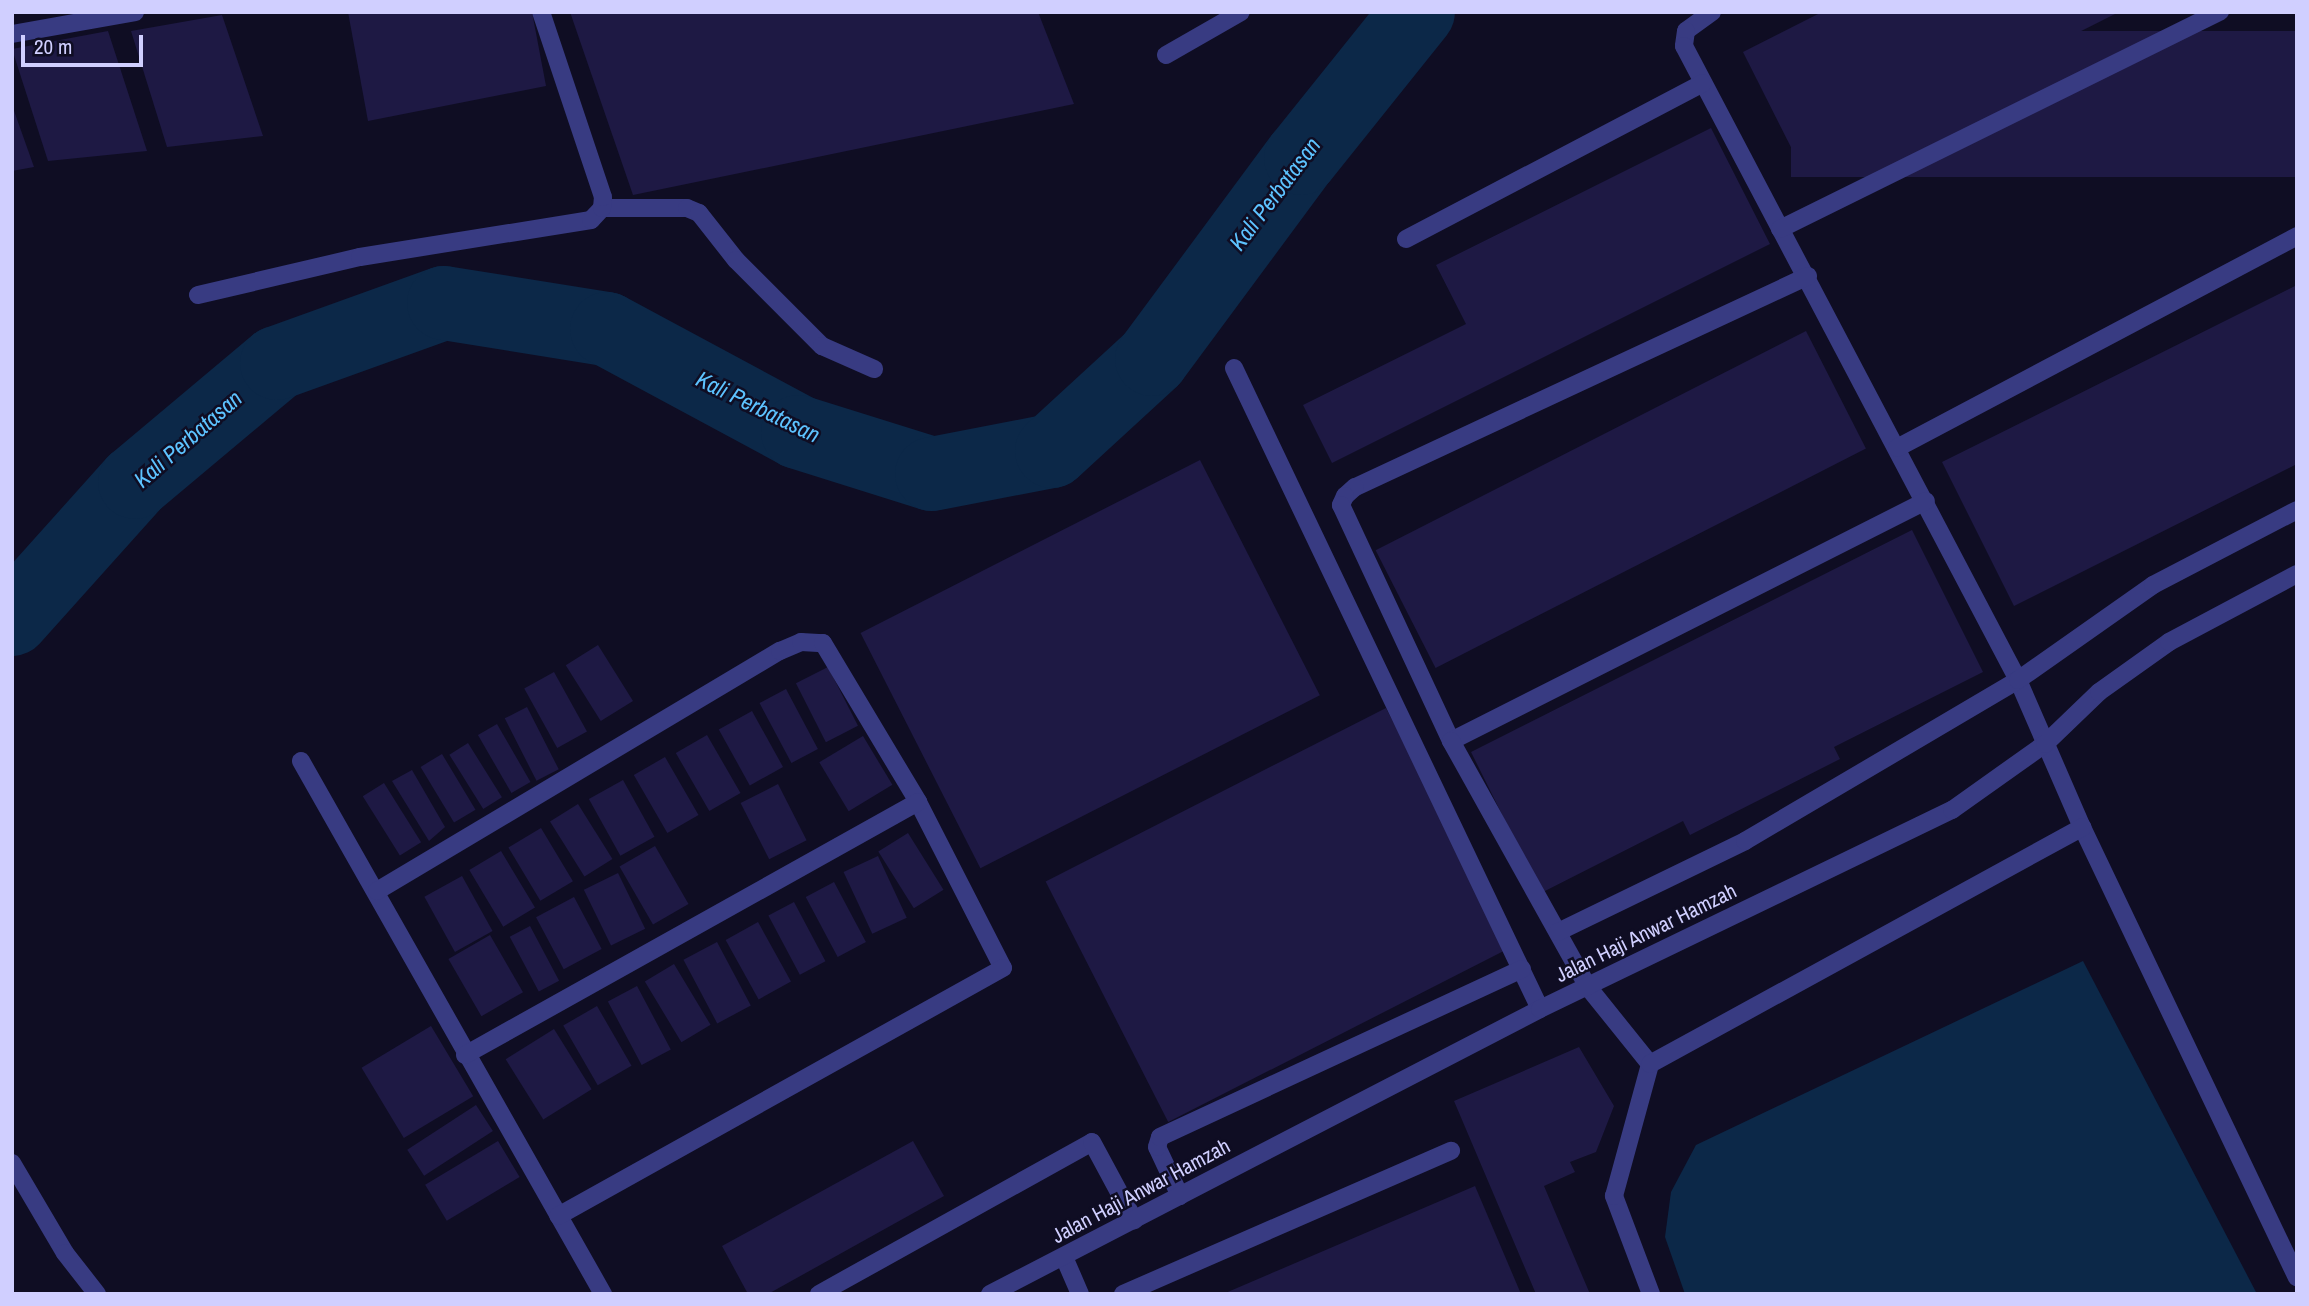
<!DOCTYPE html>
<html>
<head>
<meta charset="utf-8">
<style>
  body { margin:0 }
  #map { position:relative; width:2309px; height:1306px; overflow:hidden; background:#0f0d23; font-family:"Archivo Narrow",sans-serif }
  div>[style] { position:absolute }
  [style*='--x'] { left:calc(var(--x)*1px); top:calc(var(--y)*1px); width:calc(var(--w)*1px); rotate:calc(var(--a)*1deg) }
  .water>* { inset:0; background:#0c2848 }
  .river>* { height:74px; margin:-37px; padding:0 37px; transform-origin:37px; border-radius:37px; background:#0c2848 }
  .building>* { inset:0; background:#1e1944; transform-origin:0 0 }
  .service>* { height:18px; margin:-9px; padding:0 9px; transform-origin:9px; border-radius:9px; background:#383b82 }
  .minor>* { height:18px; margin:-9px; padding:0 9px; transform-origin:9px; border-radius:9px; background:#383b82 }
  .tertiary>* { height:18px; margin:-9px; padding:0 9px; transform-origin:9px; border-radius:9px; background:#383b82 }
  span { translate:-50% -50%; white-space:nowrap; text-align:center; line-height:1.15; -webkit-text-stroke:5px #0f0d23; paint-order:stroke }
  .street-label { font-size:21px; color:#d0cfff }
  .water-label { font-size:23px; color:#5dc3ff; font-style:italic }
  .frame { position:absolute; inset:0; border:14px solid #d0cfff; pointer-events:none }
  .scale { position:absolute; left:21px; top:35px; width:122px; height:32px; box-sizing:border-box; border:4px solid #d0cfff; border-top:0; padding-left:9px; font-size:21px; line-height:24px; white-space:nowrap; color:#d0cfff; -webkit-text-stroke:5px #0f0d23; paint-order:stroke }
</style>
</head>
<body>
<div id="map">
  <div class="water">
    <i style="clip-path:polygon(2083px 961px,2257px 1294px,1685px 1294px,1665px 1237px,1671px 1192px,1696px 1145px)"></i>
  </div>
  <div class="river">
    <i style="--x:12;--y:619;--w:184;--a:-48.1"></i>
    <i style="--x:135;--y:482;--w:185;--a:-40"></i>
    <i style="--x:277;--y:363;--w:177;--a:-19.8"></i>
    <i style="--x:444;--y:303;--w:165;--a:9.1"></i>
    <i style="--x:607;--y:329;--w:217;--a:28.3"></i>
    <i style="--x:798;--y:432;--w:140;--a:17.4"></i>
    <i style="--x:932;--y:474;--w:122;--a:-10.9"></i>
    <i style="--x:1052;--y:451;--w:136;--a:-42.6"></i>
    <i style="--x:1152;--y:359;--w:250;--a:-53.5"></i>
    <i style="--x:1301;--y:158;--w:187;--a:-51.3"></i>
  </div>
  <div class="building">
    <i style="clip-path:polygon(348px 12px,532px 12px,546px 86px,368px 121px)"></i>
    <i style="clip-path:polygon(570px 12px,1038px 12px,1074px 104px,633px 195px)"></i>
    <i style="clip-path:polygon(1822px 12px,2119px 12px,1803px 171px,1743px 52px)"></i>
    <i style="clip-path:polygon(222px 15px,263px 136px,167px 147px,131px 31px)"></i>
    <i style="clip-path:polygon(108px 31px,147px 151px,48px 161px,12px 49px)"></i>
    <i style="left:2297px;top:31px;width:146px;height:506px;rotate:90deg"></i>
    <i style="clip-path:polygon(12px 108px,13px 108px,34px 167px,12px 171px)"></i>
    <i style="clip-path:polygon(1711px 128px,1770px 244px,1332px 463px,1303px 405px,1466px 324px,1436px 265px)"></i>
    <i style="clip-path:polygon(2297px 285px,2297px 464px,2014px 606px,1942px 462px)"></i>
    <i style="left:1806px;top:331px;width:132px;height:483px;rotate:63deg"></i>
    <i style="left:1200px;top:460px;width:264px;height:381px;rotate:63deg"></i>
    <i style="clip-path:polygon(1912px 530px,1983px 672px,1834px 747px,1840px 759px,1690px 835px,1683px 821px,1541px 893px,1471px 752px)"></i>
    <i style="left:598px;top:645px;width:66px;height:38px;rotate:58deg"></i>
    <i style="left:828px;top:667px;width:66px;height:36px;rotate:63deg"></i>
    <i style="left:554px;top:672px;width:68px;height:34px;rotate:61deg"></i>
    <i style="left:786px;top:689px;width:68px;height:30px;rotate:62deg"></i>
    <i style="left:527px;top:707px;width:70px;height:25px;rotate:63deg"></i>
    <i style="left:1386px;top:708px;width:270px;height:382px;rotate:63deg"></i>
    <i style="left:752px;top:711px;width:64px;height:38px;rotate:61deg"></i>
    <i style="left:497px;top:724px;width:67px;height:22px;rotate:60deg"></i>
    <i style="left:707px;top:735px;width:67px;height:36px;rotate:60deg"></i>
    <i style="left:863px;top:736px;width:57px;height:51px;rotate:59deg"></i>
    <i style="left:468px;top:743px;width:64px;height:22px;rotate:58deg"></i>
    <i style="left:442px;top:754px;width:65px;height:25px;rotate:59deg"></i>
    <i style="left:665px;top:757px;width:67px;height:36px;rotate:60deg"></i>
    <i style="clip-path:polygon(412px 770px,445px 827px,429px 841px,392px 781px)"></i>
    <i style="left:623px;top:780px;width:65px;height:39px;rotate:61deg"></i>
    <i style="left:384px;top:783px;width:70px;height:25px;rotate:58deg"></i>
    <i style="left:778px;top:784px;width:63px;height:42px;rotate:63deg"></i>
    <i style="left:578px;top:804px;width:65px;height:33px;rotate:58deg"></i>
    <i style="left:541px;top:828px;width:62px;height:38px;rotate:59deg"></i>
    <i style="left:908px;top:833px;width:67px;height:35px;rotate:58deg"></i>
    <i style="left:655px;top:846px;width:67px;height:41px;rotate:60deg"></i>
    <i style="left:501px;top:851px;width:66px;height:37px;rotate:59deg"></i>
    <i style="left:878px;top:856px;width:68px;height:38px;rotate:65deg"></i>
    <i style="left:618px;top:873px;width:62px;height:38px;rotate:64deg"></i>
    <i style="left:462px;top:876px;width:63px;height:43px;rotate:61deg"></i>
    <i style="left:834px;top:882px;width:68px;height:32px;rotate:62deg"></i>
    <i style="left:574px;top:897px;width:59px;height:43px;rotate:62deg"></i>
    <i style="left:794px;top:902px;width:67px;height:29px;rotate:62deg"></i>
    <i style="left:758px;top:922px;width:68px;height:37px;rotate:61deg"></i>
    <i style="left:530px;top:926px;width:62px;height:23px;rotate:62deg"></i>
    <i style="left:490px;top:935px;width:66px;height:48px;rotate:60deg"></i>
    <i style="left:717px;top:942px;width:72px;height:38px;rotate:62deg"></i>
    <i style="left:674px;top:964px;width:71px;height:34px;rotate:59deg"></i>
    <i style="left:637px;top:986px;width:72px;height:33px;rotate:62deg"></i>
    <i style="left:597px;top:1006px;width:69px;height:39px;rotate:60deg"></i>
    <i style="left:431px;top:1026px;width:82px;height:81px;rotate:59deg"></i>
    <i style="left:554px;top:1029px;width:71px;height:57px;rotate:58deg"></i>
    <i style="clip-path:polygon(1579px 1047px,1614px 1106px,1596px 1152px,1570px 1162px,1575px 1172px,1544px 1186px,1590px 1294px,1536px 1294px,1454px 1101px)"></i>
    <i style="left:476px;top:1105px;width:31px;height:82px;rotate:57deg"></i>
    <i style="left:498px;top:1141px;width:42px;height:85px;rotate:59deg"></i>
    <i style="clip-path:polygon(913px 1141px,944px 1196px,768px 1294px,748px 1294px,722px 1246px)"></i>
    <i style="clip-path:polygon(1475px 1186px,1521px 1294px,1223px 1294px)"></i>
  </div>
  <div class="service">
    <i style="--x:1712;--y:12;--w:32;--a:144"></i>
    <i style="--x:1686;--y:31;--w:15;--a:98"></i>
    <i style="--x:1684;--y:46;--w:717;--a:62.22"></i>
    <i style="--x:2018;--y:680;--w:160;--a:66.5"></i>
    <i style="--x:2082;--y:827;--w:499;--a:64.5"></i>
    <i style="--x:12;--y:34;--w:125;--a:-10.1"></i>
    <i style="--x:1166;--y:55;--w:86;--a:-29.8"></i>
    <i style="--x:602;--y:208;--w:85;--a:0"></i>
    <i style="--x:687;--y:208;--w:13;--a:23"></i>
    <i style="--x:699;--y:213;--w:60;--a:51.8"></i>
    <i style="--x:736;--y:260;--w:122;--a:45"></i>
    <i style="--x:822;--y:346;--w:57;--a:23.9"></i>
    <i style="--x:1780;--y:229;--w:491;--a:-26.3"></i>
    <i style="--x:1406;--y:239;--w:335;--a:-27.7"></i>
    <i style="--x:1808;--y:276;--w:500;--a:155"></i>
    <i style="--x:1355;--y:487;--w:13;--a:138"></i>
    <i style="--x:1345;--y:496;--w:10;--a:114"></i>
    <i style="--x:1341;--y:505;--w:260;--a:65"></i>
    <i style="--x:1451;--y:741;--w:532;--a:-26.81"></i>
    <i style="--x:198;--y:295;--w:166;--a:-13.2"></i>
    <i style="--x:360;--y:257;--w:234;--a:-9.1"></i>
    <i style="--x:591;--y:220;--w:16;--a:-47"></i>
    <i style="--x:602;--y:208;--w:11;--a:-85"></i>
    <i style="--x:603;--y:197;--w:195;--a:-108.5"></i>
    <i style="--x:1234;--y:368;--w:710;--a:64.48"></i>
    <i style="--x:1897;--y:448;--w:453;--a:-27.9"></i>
    <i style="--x:1451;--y:741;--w:282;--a:60.9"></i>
    <i style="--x:1588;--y:987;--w:99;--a:51.2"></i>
    <i style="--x:1558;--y:932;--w:208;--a:-25.9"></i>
    <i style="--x:1745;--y:841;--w:317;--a:-30.5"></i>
    <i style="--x:2018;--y:680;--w:165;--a:-35.1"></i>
    <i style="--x:2153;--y:585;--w:162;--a:-27.5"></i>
    <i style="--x:1180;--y:1196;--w:54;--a:-115.1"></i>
    <i style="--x:1157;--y:1147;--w:10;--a:-73"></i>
    <i style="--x:1160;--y:1137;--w:399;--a:-24.9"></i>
    <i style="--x:1064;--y:1257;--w:40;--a:66.6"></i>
    <i style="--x:1123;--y:1294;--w:358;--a:-23.6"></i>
    <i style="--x:1651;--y:1294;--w:105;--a:-110.7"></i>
    <i style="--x:1614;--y:1196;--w:137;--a:-74.7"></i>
    <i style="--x:1650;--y:1064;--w:493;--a:-28.7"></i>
  </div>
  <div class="minor">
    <i style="--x:301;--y:761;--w:613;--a:60.46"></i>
    <i style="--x:377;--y:891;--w:469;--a:-30.8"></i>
    <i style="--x:780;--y:651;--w:23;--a:-23"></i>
    <i style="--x:801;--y:642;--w:22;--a:3"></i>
    <i style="--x:823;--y:643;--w:185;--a:59.1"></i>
    <i style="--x:918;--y:802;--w:186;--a:62.9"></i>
    <i style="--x:1003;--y:968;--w:509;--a:150.87"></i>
    <i style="--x:465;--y:1055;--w:519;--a:-29.18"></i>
    <i style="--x:12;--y:1163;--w:104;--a:59.5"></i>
    <i style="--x:65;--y:1253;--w:52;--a:52"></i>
    <i style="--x:819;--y:1294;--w:312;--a:-29.1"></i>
    <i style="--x:1092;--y:1142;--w:89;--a:61.7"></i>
  </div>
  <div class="tertiary">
    <i style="--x:990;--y:1294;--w:619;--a:-27.39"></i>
    <i style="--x:1540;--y:1009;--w:458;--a:-25.8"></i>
    <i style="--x:1952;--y:810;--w:114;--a:-35.4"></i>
    <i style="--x:2045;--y:744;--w:75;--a:-43.9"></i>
    <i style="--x:2099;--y:692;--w:86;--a:-35.5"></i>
    <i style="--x:2169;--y:642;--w:145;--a:-28"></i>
  </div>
  <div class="street-label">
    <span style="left:1646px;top:933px;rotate:-26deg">Jalan Haji Anwar Hamzah</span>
    <span style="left:1141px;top:1191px;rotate:-28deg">Jalan Haji Anwar Hamzah</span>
  </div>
  <div class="water-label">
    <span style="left:1275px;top:194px;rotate:-53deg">Kali Perbatasan</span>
    <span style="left:758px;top:407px;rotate:26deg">Kali Perbatasan</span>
    <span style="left:188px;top:439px;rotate:-41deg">Kali Perbatasan</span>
  </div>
  <div class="frame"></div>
  <div class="scale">20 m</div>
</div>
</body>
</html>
